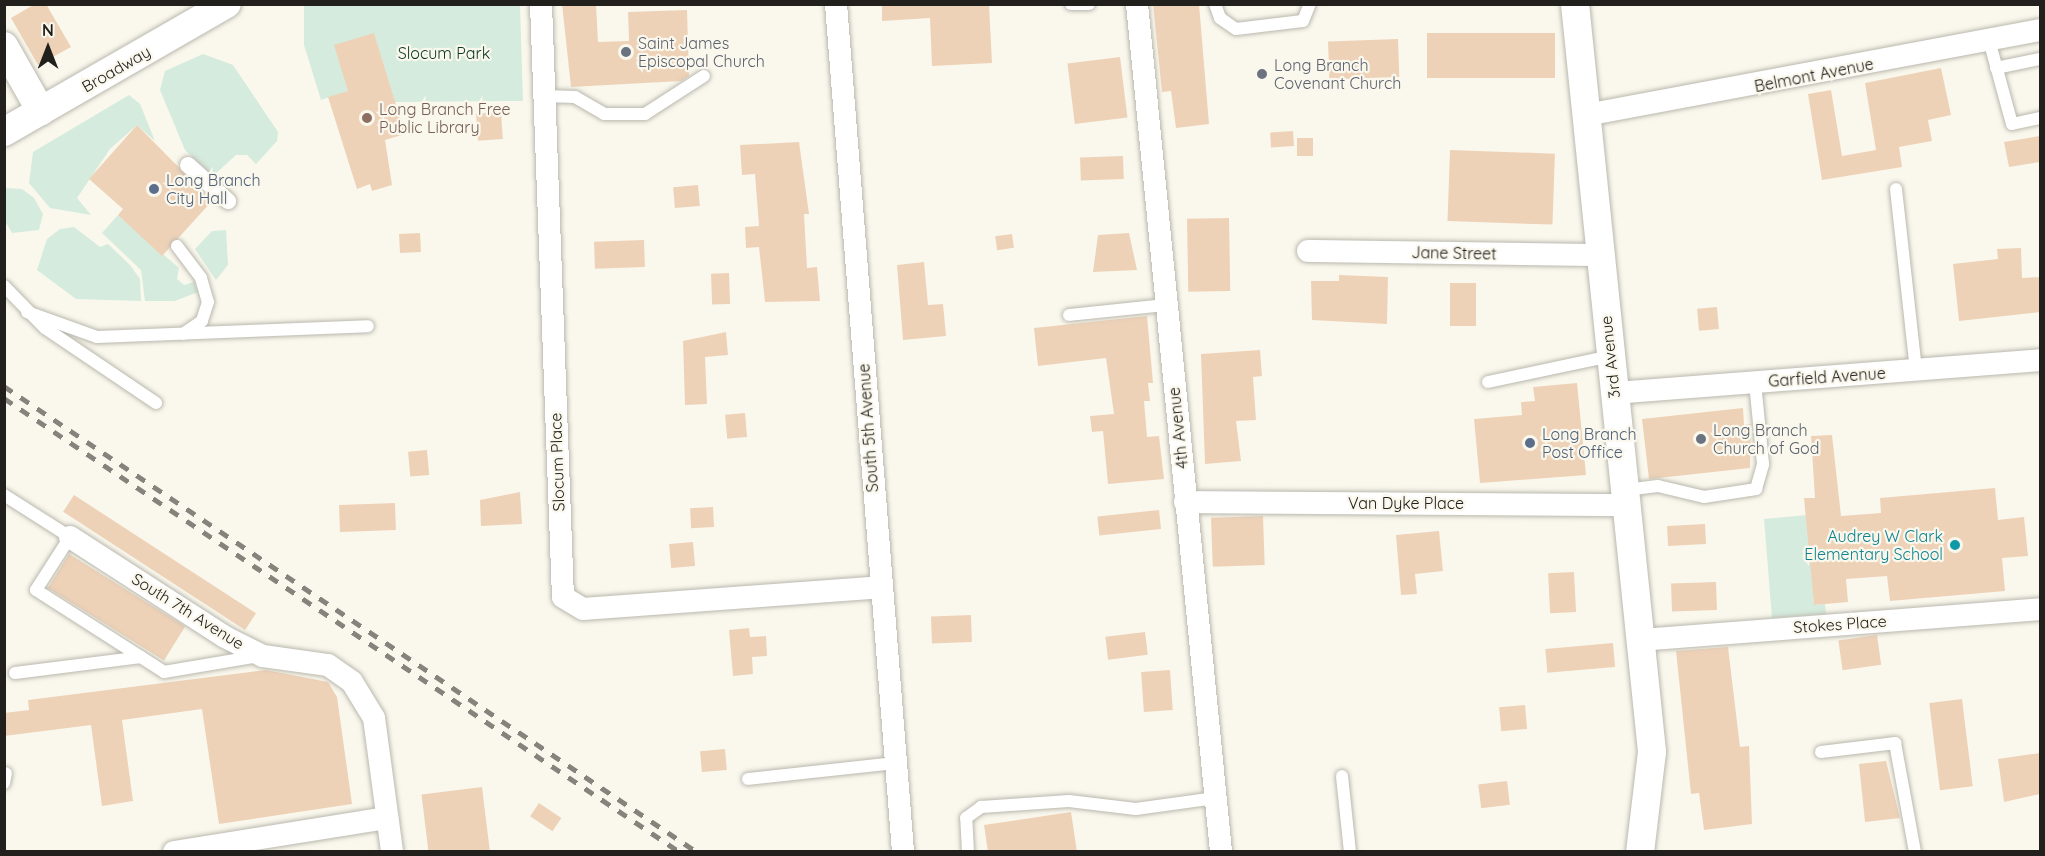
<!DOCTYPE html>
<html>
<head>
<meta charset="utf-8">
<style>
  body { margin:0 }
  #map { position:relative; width:2045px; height:856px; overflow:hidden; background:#faf8ed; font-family:Quicksand,sans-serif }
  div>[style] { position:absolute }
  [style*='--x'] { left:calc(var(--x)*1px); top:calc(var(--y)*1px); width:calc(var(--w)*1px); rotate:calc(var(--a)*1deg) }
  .green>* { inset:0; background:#d5ebdd }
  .building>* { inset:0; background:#eed2b8; transform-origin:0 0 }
  .roads { filter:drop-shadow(0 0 2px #bab8ae) drop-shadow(0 0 2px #bab8ae) }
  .service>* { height:12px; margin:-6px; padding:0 6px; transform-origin:6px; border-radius:6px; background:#fff }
  .pedestrian>* { height:16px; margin:-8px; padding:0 8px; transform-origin:8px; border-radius:8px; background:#fff }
  .minor>* { height:22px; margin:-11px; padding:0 11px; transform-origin:11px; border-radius:11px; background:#fff }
  .tertiary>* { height:28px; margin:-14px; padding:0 14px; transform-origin:14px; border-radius:14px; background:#fff }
  .rail>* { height:4.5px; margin-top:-2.25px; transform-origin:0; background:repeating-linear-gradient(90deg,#84837c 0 10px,transparent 0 20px) }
  .dots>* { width:16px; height:16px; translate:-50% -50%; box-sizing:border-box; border:3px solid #faf8ed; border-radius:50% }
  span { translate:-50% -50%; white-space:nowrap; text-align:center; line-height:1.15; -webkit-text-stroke:4.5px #faf8ed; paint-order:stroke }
  .worship-label { font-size:16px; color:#5b616d }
  .left { translate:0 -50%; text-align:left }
  .park-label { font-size:16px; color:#083621 }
  .street-label { font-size:16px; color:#21201d }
  .education-label { font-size:16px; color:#785e54 }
  .service-label { font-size:16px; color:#4e5e75 }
  .culture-label { font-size:16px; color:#0d838f }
  .right { translate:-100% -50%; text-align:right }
  .frame { position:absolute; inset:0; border:6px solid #21201d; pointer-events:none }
  .north { position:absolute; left:18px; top:18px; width:60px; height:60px; -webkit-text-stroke:4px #faf8ed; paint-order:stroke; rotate:0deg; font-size:16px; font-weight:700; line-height:24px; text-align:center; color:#21201d }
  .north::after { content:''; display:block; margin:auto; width:21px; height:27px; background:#21201d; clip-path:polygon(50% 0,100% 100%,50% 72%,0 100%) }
</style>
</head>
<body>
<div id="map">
  <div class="green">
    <i style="clip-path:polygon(304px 5px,520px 5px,523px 101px,395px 102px,374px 34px,348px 91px,321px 100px,304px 45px)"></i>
    <i style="clip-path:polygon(203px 54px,233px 65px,278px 132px,277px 141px,256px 164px,247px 155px,236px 155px,213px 176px,185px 150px,160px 90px,165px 71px)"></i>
    <i style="clip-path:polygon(129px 95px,140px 104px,155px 141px,137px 125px,110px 149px,77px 198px,91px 215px,50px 208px,29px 183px,33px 152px)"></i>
    <i style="clip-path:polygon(5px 188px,22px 189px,34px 198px,43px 214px,39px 230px,12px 233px,5px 221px)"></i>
    <i style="clip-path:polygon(118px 215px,179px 268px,177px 279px,184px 285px,194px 282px,198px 292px,175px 301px,145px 301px,141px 270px,102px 233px)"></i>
    <i style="clip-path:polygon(74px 227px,100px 247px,108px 244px,130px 265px,140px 279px,141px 301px,76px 299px,37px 270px,47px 239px,60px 229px)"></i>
    <i style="clip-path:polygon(226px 230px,228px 265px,216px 280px,195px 249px,212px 231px)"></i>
    <i style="clip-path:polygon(1807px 515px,1814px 605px,1825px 604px,1826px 614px,1772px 618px,1764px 519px)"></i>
  </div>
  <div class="building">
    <i style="clip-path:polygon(35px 4px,46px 4px,71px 47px,38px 65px,11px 18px)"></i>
    <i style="clip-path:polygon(562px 4px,596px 4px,598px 42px,629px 41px,628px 12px,687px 10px,689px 76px,681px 81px,571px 87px)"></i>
    <i style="clip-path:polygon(882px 4px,989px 4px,992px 63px,932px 66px,930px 18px,882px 21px)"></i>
    <i style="clip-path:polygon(1153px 4px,1199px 4px,1209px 124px,1176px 128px,1171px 91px,1162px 92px)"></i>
    <i style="clip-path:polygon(374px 33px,405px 134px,385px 140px,392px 185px,372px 191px,370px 184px,357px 189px,328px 97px,348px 91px,334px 45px)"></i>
    <i style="left:1555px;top:33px;width:45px;height:128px;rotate:90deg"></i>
    <i style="left:1398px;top:39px;width:38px;height:70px;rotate:88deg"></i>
    <i style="left:1120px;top:57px;width:61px;height:53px;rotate:83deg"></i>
    <i style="clip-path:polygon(1941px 68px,1951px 115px,1928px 120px,1932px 141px,1899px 147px,1902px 167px,1822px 180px,1808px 94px,1831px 90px,1842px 156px,1876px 150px,1865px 83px)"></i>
    <i style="left:501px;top:112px;width:27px;height:25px;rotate:86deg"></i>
    <i style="clip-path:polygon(137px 125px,212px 201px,162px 256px,118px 215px,123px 209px,89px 179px)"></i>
    <i style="left:1293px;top:131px;width:15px;height:23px;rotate:86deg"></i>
    <i style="clip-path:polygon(2040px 136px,2040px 162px,2009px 167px,2004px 142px)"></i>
    <i style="left:1297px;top:138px;width:16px;height:18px"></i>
    <i style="clip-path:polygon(799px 142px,809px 214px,804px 214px,807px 268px,817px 267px,820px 301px,765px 302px,759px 247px,746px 248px,745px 227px,759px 226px,755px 174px,742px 175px,740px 145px)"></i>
    <i style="left:1450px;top:150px;width:105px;height:71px;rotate:2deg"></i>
    <i style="left:1123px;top:156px;width:23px;height:43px;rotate:88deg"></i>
    <i style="left:698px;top:185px;width:21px;height:25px;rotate:85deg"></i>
    <i style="left:1229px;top:218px;width:73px;height:42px;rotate:89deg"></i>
    <i style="left:420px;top:233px;width:19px;height:21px;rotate:87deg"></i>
    <i style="clip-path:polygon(1129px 233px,1137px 270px,1093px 272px,1098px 235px)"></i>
    <i style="left:1012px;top:234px;width:14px;height:17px;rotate:82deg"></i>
    <i style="left:644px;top:240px;width:27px;height:50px;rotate:88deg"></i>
    <i style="clip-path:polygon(2021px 248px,2022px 278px,2040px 277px,2040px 312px,1959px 321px,1953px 264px,1998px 259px,1997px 249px)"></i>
    <i style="clip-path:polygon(924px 262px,928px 305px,943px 304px,946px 336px,903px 340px,897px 265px)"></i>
    <i style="left:729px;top:273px;width:31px;height:18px;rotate:88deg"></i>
    <i style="clip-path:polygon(1339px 275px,1388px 277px,1387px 324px,1312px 320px,1311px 281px,1339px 281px)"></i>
    <i style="left:1450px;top:283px;width:26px;height:43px"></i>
    <i style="left:1717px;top:307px;width:22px;height:20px;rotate:85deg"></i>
    <i style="clip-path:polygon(1147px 316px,1153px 383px,1148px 383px,1150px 401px,1144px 401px,1147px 437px,1159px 436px,1164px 479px,1108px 484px,1103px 431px,1092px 432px,1090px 416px,1114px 414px,1106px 358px,1038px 366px,1034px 328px)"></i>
    <i style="clip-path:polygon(726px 332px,728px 355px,705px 357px,707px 404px,685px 405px,683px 341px)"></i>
    <i style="clip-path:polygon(1260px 350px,1262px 376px,1253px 377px,1256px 420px,1236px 421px,1241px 461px,1205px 464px,1201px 354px)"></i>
    <i style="clip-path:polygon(1577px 383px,1586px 475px,1480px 483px,1474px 419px,1522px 415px,1521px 402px,1535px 401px,1533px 387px)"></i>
    <i style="clip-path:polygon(1743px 408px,1744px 425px,1751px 424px,1750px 468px,1649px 479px,1642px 419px)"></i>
    <i style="left:745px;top:413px;width:24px;height:20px;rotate:85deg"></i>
    <i style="clip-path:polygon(1832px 435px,1841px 516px,1881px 513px,1880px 498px,1995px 488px,1998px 520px,2024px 517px,2028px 556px,2002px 558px,2005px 591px,1890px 601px,1887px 576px,1846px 579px,1848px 602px,1814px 605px,1804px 498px,1815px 498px,1811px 436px)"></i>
    <i style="left:427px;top:450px;width:25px;height:19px;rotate:85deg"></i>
    <i style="clip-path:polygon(520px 492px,522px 524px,481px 526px,480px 500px)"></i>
    <i style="left:74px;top:495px;width:217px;height:20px;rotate:33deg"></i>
    <i style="left:395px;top:503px;width:27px;height:56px;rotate:88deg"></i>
    <i style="left:713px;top:507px;width:20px;height:23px;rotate:87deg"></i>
    <i style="left:1159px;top:510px;width:19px;height:62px;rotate:84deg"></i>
    <i style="left:1263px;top:516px;width:49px;height:52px;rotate:88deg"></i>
    <i style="left:1705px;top:524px;width:20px;height:38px;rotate:87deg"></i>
    <i style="clip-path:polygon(1439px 531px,1443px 571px,1415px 574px,1417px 594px,1401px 595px,1396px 535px)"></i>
    <i style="left:693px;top:542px;width:24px;height:24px;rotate:85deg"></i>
    <i style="left:69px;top:554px;width:137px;height:40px;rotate:32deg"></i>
    <i style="left:1574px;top:572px;width:40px;height:26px;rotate:87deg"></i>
    <i style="left:1716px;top:582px;width:28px;height:45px;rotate:88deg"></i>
    <i style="left:971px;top:615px;width:27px;height:40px;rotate:88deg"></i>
    <i style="clip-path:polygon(749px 628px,750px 637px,766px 636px,767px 656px,752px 657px,753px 674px,733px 676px,729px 630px)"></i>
    <i style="left:1145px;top:632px;width:23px;height:40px;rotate:83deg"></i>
    <i style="left:1877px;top:635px;width:30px;height:39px;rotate:82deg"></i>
    <i style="left:1613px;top:643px;width:24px;height:68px;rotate:85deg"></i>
    <i style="clip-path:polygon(1728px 647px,1740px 747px,1749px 746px,1752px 824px,1704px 830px,1699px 793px,1691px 794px,1676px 651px)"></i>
    <i style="clip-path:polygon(266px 670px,328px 682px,337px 697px,352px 804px,219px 824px,202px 709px,122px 720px,133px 801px,102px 806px,91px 725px,4px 736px,4px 713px,29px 710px,28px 700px)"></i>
    <i style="left:1170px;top:670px;width:40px;height:29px;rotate:86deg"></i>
    <i style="left:1962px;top:699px;width:88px;height:33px;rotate:83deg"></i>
    <i style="left:1525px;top:705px;width:24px;height:26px;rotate:85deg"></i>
    <i style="left:725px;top:749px;width:21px;height:25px;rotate:85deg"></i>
    <i style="clip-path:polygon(2040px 753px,2040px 794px,2004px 802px,1998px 759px)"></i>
    <i style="clip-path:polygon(1886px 761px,1900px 818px,1865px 822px,1859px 764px)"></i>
    <i style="left:1507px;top:781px;width:24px;height:29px;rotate:83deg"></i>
    <i style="left:482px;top:787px;width:65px;height:61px;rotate:83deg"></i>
    <i style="left:539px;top:803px;width:27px;height:16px;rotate:34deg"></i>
    <i style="clip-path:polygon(1071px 812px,1077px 852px,988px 852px,984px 825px)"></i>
  </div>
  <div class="roads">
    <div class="service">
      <i style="--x:1071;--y:4;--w:18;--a:0"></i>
      <i style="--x:1215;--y:4;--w:15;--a:70"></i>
      <i style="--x:1220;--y:18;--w:19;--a:35"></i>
      <i style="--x:1236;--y:29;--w:67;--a:-6.8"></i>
      <i style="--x:1303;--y:21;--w:18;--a:-68"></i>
      <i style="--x:1989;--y:40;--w:87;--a:74.7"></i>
      <i style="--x:2012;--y:124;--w:29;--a:-12"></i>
      <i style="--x:1996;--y:68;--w:45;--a:-11.6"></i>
      <i style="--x:544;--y:96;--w:31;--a:2"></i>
      <i style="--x:575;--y:97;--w:34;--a:30"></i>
      <i style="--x:604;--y:114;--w:41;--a:0"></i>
      <i style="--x:645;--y:114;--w:70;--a:-32.8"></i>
      <i style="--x:1896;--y:189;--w:182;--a:83.7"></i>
      <i style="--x:177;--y:246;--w:40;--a:53"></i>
      <i style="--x:201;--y:278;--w:25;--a:74"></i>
      <i style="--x:208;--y:302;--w:20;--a:108"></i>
      <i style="--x:202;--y:321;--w:23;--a:146"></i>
      <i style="--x:4;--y:286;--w:59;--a:45.7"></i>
      <i style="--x:45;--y:328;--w:134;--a:34"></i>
      <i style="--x:27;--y:312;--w:74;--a:19.7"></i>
      <i style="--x:97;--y:337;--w:271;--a:-2.3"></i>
      <i style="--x:1069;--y:315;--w:98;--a:-5.9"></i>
      <i style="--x:1488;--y:382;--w:125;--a:-12"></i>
      <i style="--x:1625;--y:490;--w:33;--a:-7"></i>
      <i style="--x:1658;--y:486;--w:47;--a:13.4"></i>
      <i style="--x:1704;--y:497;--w:53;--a:-8.7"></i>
      <i style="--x:1756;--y:489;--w:26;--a:-74"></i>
      <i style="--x:1763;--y:464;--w:82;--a:-95.6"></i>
      <i style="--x:4;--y:495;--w:78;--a:32.5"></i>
      <i style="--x:70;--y:537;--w:63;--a:122.7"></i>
      <i style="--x:36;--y:590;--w:152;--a:32.6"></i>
      <i style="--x:164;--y:672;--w:96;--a:-9.6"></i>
      <i style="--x:15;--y:673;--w:127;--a:-7.2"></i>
      <i style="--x:1821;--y:752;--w:75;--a:-6.9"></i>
      <i style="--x:1895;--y:743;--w:111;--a:79.6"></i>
      <i style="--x:1342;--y:776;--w:76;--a:84"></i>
      <i style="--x:748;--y:779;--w:149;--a:-6.2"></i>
      <i style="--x:4;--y:783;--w:10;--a:-79"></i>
      <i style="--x:968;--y:852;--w:34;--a:-93"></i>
      <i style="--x:966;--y:818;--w:19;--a:-36"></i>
      <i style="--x:981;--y:807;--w:88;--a:-3.9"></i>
      <i style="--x:1069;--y:801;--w:67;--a:6.8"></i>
      <i style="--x:1136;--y:809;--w:80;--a:-7.9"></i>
    </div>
    <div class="pedestrian">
      <i style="--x:188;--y:165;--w:54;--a:42"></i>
    </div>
    <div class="minor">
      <i style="--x:541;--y:4;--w:593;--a:87.88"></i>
      <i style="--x:563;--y:597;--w:23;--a:31"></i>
      <i style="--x:583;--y:609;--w:298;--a:-4.2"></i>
      <i style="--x:836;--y:4;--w:851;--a:85.48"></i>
      <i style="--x:1137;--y:4;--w:852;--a:84.34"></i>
      <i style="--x:1586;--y:115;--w:462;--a:-10.6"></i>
      <i style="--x:1308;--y:251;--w:291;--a:0.8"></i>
      <i style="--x:1614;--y:393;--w:427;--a:-4.4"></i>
      <i style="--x:1185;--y:502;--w:441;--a:0.4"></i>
      <i style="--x:70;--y:537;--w:184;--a:32.8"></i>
      <i style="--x:225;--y:637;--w:42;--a:26.6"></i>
      <i style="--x:263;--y:656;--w:66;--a:7.9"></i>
      <i style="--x:328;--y:665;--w:29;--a:35"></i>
      <i style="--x:352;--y:682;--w:42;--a:58.6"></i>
      <i style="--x:374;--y:718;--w:135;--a:82.3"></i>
      <i style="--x:1640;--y:640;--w:401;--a:-4.4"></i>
      <i style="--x:174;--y:852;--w:216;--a:-9.1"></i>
    </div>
    <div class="tertiary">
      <i style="--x:1575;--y:4;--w:752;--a:84.12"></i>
      <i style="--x:1652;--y:752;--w:101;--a:96.8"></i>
      <i style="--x:4;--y:46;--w:75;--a:60.4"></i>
      <i style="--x:4;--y:132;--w:257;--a:-29.9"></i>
    </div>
  </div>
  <div class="rail">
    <i style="--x:4;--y:386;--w:835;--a:33.92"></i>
    <i style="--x:4;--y:398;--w:814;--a:33.89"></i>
  </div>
  <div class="dots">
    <i style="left:626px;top:52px;background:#6b7280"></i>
    <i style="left:1262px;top:74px;background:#6b7280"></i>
    <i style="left:367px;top:118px;background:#8d6e63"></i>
    <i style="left:154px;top:189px;background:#5c6f8a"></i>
    <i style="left:1701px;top:439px;background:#6b7280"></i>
    <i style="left:1530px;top:443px;background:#5c6f8a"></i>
    <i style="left:1955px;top:545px;background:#0f9aa8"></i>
  </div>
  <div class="worship-label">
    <span class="left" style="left:638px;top:52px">Saint James<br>Episcopal Church</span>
    <span class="left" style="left:1274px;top:74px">Long Branch<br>Covenant Church</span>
    <span class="left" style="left:1713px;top:439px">Long Branch<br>Church of God</span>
  </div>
  <div class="park-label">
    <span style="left:444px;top:53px">Slocum Park</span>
  </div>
  <div class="street-label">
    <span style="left:116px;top:69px;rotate:-30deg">Broadway</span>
    <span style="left:1814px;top:75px;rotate:-11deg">Belmont Avenue</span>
    <span style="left:1454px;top:253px;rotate:1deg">Jane Street</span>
    <span style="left:1610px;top:357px;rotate:-96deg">3rd Avenue</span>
    <span style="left:1827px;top:377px;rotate:-4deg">Garfield Avenue</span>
    <span style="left:868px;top:428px;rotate:-94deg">South 5th Avenue</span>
    <span style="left:1178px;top:428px;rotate:-96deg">4th Avenue</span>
    <span style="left:557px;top:462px;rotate:-92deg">Slocum Place</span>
    <span style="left:1406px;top:503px">Van Dyke Place</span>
    <span style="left:188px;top:611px;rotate:32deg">South 7th Avenue</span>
    <span style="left:1840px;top:624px;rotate:-4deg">Stokes Place</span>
  </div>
  <div class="education-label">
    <span class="left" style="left:379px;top:118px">Long Branch Free<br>Public Library</span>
  </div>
  <div class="service-label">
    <span class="left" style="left:166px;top:189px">Long Branch<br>City Hall</span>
    <span class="left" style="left:1542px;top:443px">Long Branch<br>Post Office</span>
  </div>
  <div class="culture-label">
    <span class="right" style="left:1943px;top:545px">Audrey W Clark<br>Elementary School</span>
  </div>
  <div class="frame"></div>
  <div class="north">N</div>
</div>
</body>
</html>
